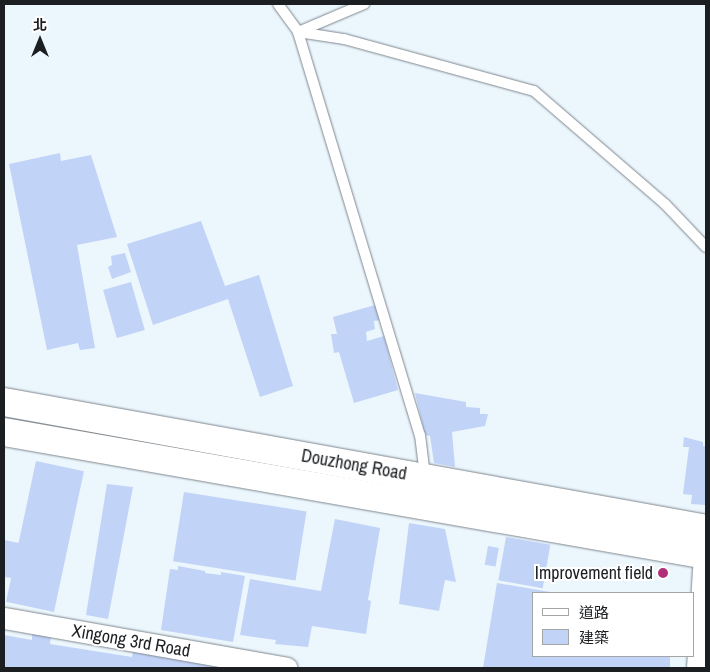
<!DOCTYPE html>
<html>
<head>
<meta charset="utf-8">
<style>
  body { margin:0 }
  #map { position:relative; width:710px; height:672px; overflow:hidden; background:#ecf6fd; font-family:"Archivo Narrow","Noto Sans TC",sans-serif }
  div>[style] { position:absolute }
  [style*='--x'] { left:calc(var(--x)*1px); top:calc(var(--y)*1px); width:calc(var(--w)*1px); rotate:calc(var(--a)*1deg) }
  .building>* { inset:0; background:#c2d3f8; transform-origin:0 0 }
  .roads { filter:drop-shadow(0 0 1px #7f878e) drop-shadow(0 0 1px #7f878e) }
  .service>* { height:10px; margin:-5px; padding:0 5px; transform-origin:5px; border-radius:5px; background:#fff }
  .minor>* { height:21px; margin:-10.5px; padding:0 10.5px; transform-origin:10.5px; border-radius:10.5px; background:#fff }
  .secondary>* { height:28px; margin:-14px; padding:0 14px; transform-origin:14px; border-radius:14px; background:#fff }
  .dots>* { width:14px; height:14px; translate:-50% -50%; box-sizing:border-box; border:2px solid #fff; border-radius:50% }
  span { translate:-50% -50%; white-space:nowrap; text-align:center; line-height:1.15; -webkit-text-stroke:4px #fff; paint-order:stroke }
  .street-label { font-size:18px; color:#1c1f22 }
  .poi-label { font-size:18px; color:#1c1f22 }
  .right { translate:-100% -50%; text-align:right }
  .frame { position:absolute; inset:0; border:5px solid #1c1f22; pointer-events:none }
  .legend { position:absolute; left:532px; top:592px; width:162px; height:65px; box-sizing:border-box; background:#fff; border:1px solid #a4a5a7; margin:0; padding:6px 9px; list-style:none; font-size:15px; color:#1c1f22 }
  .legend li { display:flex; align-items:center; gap:10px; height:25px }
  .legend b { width:25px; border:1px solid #a4a5a7 }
  .north { position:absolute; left:15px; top:15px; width:50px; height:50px; -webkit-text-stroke:4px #fff; paint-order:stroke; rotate:0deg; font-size:14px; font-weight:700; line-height:20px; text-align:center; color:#1c1f22 }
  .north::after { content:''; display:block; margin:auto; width:18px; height:22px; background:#1c1f22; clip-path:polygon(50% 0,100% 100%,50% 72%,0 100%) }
</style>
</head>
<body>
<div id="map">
  <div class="building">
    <i style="clip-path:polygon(60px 153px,61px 161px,91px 155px,117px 237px,77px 245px,95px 348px,80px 350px,78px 343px,47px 350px,9px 164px)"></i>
    <i style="clip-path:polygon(201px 221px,225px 286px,259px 275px,293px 386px,260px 397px,228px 299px,153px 325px,127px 244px)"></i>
    <i style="clip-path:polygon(125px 253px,131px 272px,112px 279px,108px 267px,112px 265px,111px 256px)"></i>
    <i style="left:131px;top:282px;width:50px;height:29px;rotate:74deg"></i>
    <i style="clip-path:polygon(375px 305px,381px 320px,374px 321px,375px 329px,366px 332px,367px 341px,384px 336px,398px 390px,354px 403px,339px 352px,334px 353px,331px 334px,337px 334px,333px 317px)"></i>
    <i style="clip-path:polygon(415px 393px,466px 402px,466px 407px,480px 408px,480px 414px,488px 414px,485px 426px,452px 432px,455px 467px,434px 463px,430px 436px,425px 435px)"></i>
    <i style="clip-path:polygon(684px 437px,703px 442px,703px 446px,706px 446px,706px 505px,691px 504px,692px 495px,683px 494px,689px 447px,683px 447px)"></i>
    <i style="left:36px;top:461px;width:49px;height:144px;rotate:12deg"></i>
    <i style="clip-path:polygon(107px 484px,133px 487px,108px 619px,86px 615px)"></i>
    <i style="left:184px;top:492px;width:124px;height:70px;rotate:9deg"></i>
    <i style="clip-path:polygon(335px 519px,380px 528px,368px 600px,371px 601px,366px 634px,312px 626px,308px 647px,275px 644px,276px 640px,240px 635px,250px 579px,321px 591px)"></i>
    <i style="clip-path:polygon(409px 523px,445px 529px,456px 582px,445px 580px,439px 611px,399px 604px)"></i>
    <i style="left:506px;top:537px;width:45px;height:44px;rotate:10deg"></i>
    <i style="clip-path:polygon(4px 540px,19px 543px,13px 578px,4px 577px)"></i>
    <i style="left:488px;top:546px;width:11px;height:19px;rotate:10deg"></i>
    <i style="clip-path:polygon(178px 566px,205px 571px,205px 573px,221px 575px,221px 572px,245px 576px,233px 642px,161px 630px,170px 569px,178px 570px)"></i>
    <i style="clip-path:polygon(497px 583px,550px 592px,534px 593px,534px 656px,670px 656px,670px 668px,483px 668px)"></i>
    <i style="clip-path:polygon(32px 633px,51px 636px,50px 644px,132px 657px,133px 650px,233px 668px,4px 668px,4px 635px,32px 640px)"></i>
  </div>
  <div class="roads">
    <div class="service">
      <i style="--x:278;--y:4;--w:34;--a:54"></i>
      <i style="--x:298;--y:32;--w:421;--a:73.2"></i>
      <i style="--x:420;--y:435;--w:41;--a:83"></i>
      <i style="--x:298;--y:32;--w:47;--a:8.7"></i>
      <i style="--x:344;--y:39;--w:197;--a:15.3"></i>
      <i style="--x:534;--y:91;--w:173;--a:40.8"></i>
      <i style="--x:665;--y:204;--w:59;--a:46.4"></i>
      <i style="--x:298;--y:32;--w:72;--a:-23"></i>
    </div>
    <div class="minor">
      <i style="--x:4;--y:618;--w:287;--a:10"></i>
      <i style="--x:697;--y:668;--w:129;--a:-86.5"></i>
    </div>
    <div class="secondary">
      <i style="--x:4;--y:402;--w:713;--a:10.25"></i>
      <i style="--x:4;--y:432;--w:713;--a:9.94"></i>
    </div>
  </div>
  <div class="dots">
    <i style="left:663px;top:573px;background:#b12f79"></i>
  </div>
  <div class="street-label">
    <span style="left:354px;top:465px;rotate:10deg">Douzhong Road</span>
    <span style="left:131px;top:641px;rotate:10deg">Xingong 3rd Road</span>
  </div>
  <div class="poi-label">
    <span class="right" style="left:653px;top:573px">Improvement field</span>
  </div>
  <div class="frame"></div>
  <ul class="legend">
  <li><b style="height:6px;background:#fff"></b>道路</li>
  <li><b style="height:14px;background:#c2d3f8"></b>建築</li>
  </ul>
  <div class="north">北</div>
</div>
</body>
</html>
